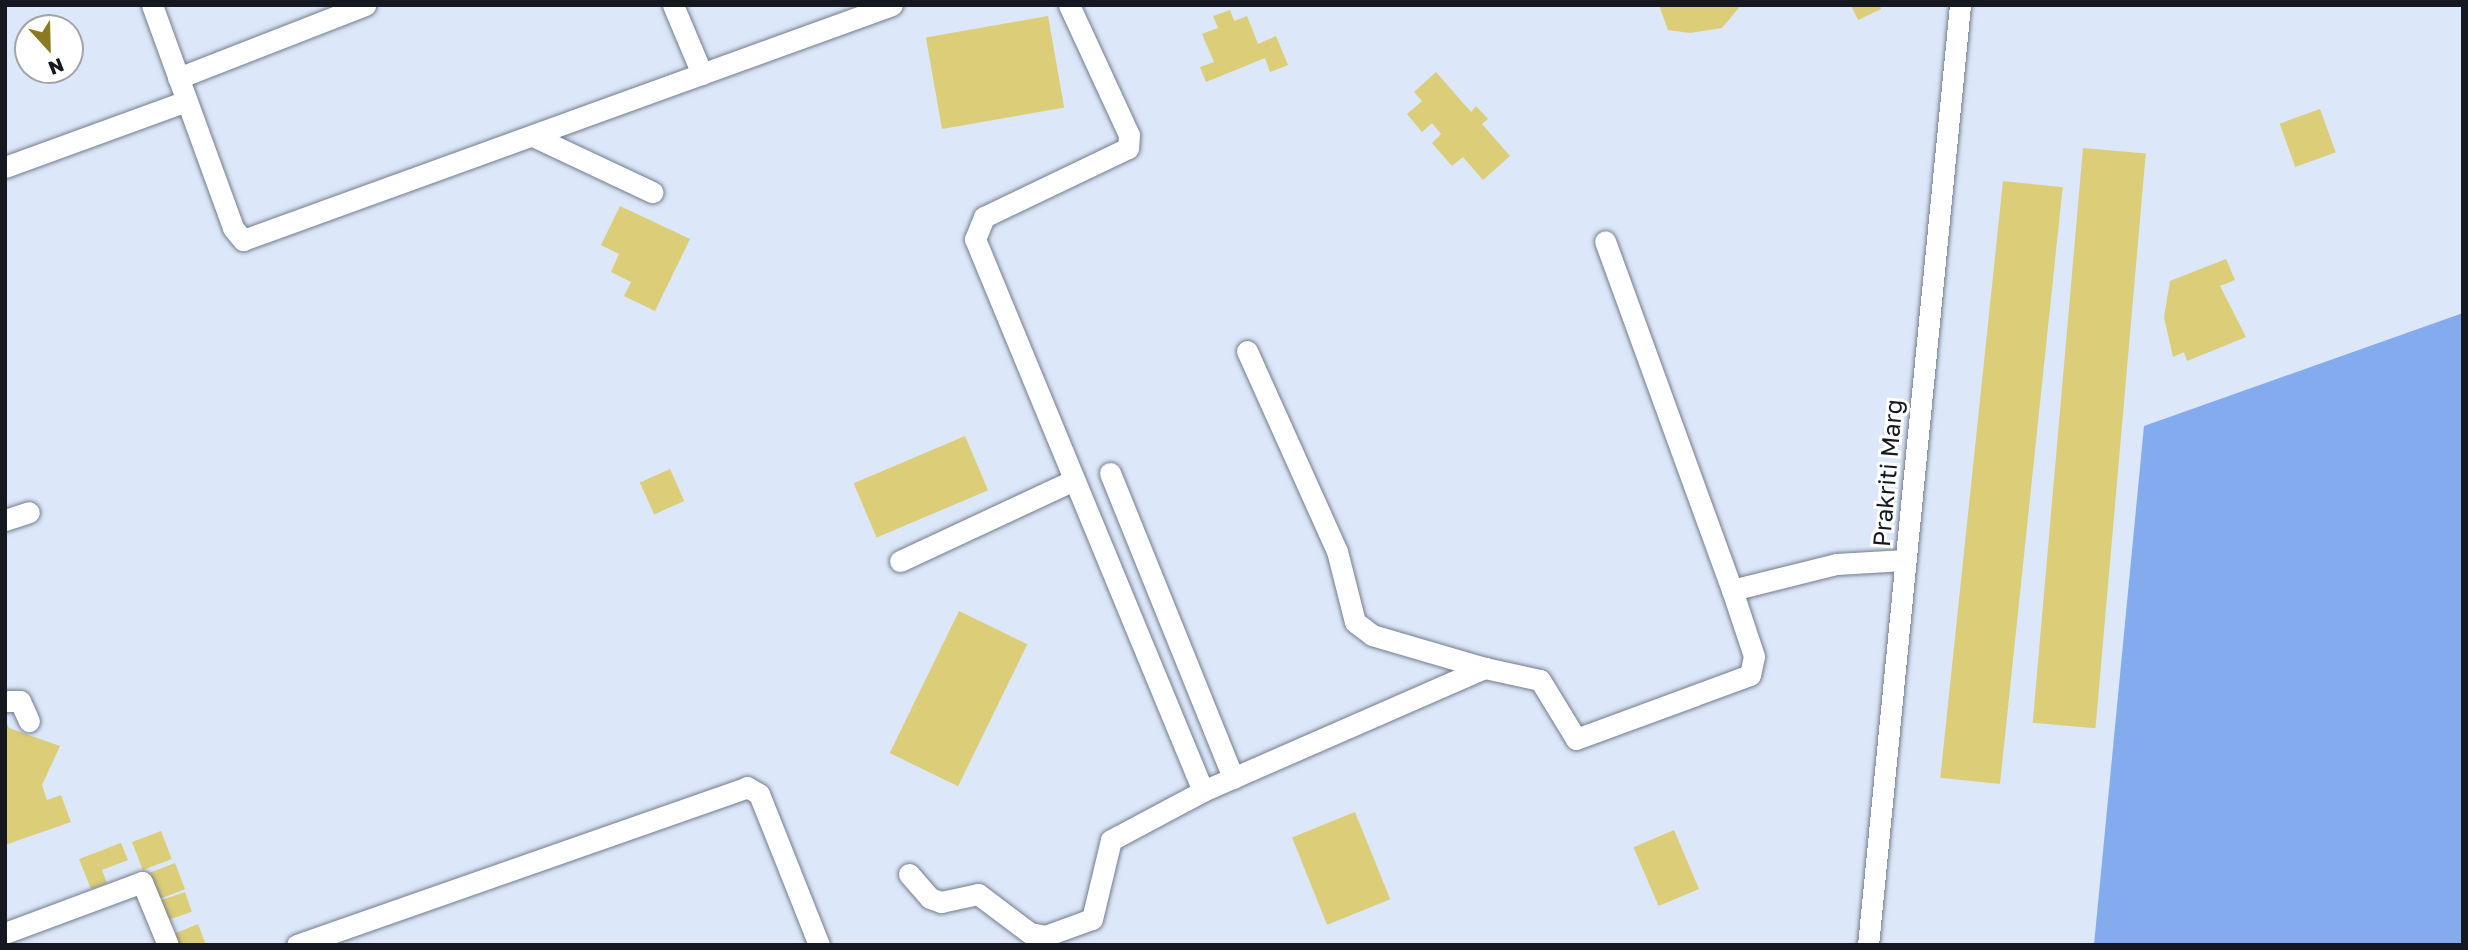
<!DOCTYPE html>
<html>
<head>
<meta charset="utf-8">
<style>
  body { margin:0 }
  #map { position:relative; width:2468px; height:950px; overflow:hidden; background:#dce7f9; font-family:"Golos Text",sans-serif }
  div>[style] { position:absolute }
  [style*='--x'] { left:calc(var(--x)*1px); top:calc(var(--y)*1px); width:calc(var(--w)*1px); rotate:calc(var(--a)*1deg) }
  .forest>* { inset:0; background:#83abee }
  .building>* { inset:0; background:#dccd78; transform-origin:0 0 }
  .roads { filter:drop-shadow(0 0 2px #727c8c) drop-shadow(0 0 2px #727c8c) }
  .minor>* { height:21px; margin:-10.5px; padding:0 10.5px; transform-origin:10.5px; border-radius:10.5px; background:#fff }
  span { translate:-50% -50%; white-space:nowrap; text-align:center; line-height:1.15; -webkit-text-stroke:6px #fff; paint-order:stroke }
  .street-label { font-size:24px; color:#15181f }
  .frame { position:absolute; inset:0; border:7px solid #15181f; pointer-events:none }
  .north { position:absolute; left:14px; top:14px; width:70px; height:70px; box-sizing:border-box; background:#fff; border:2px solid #a1a3a5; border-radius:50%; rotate:158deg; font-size:19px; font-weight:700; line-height:28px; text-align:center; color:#15181f }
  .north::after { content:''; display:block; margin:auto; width:24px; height:32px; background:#8a7b21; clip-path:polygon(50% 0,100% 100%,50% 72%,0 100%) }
</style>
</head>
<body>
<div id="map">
  <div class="forest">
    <i style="clip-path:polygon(2463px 313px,2463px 945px,2094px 945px,2144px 426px)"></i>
  </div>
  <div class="building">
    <i style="clip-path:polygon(1659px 5px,1741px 5px,1722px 28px,1690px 33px,1668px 30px)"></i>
    <i style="clip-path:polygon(1851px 5px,1880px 5px,1881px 9px,1858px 20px)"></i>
    <i style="clip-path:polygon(1230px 10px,1234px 21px,1247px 16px,1258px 44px,1276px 36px,1288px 65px,1270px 72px,1265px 58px,1206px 82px,1200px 67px,1214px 62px,1202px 34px,1218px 28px,1213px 16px)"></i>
    <i style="left:1048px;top:16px;width:93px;height:124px;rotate:80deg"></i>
    <i style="clip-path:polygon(1436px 72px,1471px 112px,1476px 106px,1488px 119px,1482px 124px,1510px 156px,1483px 180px,1463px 157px,1452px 166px,1432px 143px,1441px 134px,1432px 123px,1422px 132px,1407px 114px,1422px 101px,1414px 92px)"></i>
    <i style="left:2320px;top:109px;width:46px;height:43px;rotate:70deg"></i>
    <i style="left:2083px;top:148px;width:63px;height:577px;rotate:5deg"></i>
    <i style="left:2003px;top:181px;width:60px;height:600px;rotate:6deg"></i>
    <i style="clip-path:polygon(620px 206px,690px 239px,655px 311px,624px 296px,631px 282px,611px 272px,619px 254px,601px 245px)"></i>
    <i style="clip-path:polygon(2226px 259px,2235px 280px,2220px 286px,2246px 337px,2187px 361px,2184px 352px,2173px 357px,2164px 317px,2170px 281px)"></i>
    <i style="left:965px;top:436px;width:59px;height:121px;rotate:67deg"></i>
    <i style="left:670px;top:469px;width:35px;height:33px;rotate:66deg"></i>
    <i style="left:959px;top:611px;width:76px;height:158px;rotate:26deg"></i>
    <i style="clip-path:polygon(5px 720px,9px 728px,60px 746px,42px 785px,47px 800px,61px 795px,71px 822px,5px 845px)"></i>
    <i style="left:1355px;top:812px;width:94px;height:68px;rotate:68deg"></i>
    <i style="left:1674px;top:830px;width:64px;height:44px;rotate:67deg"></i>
    <i style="left:161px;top:831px;width:30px;height:31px;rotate:69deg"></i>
    <i style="clip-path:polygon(121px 843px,128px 860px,102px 870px,107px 883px,91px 889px,79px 859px)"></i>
    <i style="left:175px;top:863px;width:28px;height:29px;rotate:69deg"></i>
    <i style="left:185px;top:892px;width:21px;height:30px;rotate:71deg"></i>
    <i style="clip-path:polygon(198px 924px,206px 945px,173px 945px,169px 936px)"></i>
  </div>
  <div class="roads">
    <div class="minor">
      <i style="--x:152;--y:5;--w:237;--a:70"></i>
      <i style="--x:233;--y:228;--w:16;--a:50"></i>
      <i style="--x:243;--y:240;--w:690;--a:-19.91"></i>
      <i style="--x:673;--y:5;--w:75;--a:67.2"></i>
      <i style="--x:1069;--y:5;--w:143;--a:65.2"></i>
      <i style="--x:1129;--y:135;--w:13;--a:94"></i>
      <i style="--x:1128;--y:148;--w:160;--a:154.4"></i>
      <i style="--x:984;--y:217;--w:24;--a:112"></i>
      <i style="--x:975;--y:239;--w:597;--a:67.56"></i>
      <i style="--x:178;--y:78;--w:201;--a:-21.3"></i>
      <i style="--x:533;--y:136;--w:132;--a:25.2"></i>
      <i style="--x:5;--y:167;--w:193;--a:-20"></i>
      <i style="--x:1247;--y:351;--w:219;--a:65.8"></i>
      <i style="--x:1337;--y:551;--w:73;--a:75.8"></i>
      <i style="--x:1355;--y:622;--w:21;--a:37"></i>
      <i style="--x:1372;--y:635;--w:118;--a:16.3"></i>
      <i style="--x:1110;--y:473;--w:329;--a:68"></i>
      <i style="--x:5;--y:520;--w:25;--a:-18"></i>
      <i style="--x:900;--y:561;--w:192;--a:-25"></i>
      <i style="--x:1732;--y:590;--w:107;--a:-14"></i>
      <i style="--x:1836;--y:564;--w:69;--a:-3.3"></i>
      <i style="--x:5;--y:701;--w:15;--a:0"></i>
      <i style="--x:20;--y:701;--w:22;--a:66"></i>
      <i style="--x:909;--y:874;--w:32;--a:49"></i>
      <i style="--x:930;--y:898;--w:12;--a:20"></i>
      <i style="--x:941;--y:902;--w:38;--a:-12"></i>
      <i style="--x:978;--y:894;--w:65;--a:36.9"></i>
      <i style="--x:1030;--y:933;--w:15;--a:11"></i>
      <i style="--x:1045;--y:936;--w:50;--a:-19.9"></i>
      <i style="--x:1092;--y:919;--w:81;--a:-76.5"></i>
      <i style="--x:1111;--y:840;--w:104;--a:-28"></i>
      <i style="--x:1203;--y:791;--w:308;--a:-23.6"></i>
      <i style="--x:1485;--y:668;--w:56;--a:12.3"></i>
      <i style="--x:1540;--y:680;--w:69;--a:58.6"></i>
      <i style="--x:1576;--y:739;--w:185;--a:-20.2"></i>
      <i style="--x:1750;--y:675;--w:19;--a:-78"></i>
      <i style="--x:1754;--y:656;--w:70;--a:-108.4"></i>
      <i style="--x:1732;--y:590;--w:371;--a:-110"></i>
      <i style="--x:5;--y:933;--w:146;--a:-20.4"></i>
      <i style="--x:142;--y:882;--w:68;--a:67.6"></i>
      <i style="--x:297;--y:945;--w:477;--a:-19.3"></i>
      <i style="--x:747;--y:787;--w:14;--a:30"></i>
      <i style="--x:759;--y:794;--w:162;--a:68.3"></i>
      <i style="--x:1868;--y:945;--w:944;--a:-84.41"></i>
    </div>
  </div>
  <div class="street-label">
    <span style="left:1887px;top:473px;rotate:-85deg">Prakriti Marg</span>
  </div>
  <div class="frame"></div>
  <div class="north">N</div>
</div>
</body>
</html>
